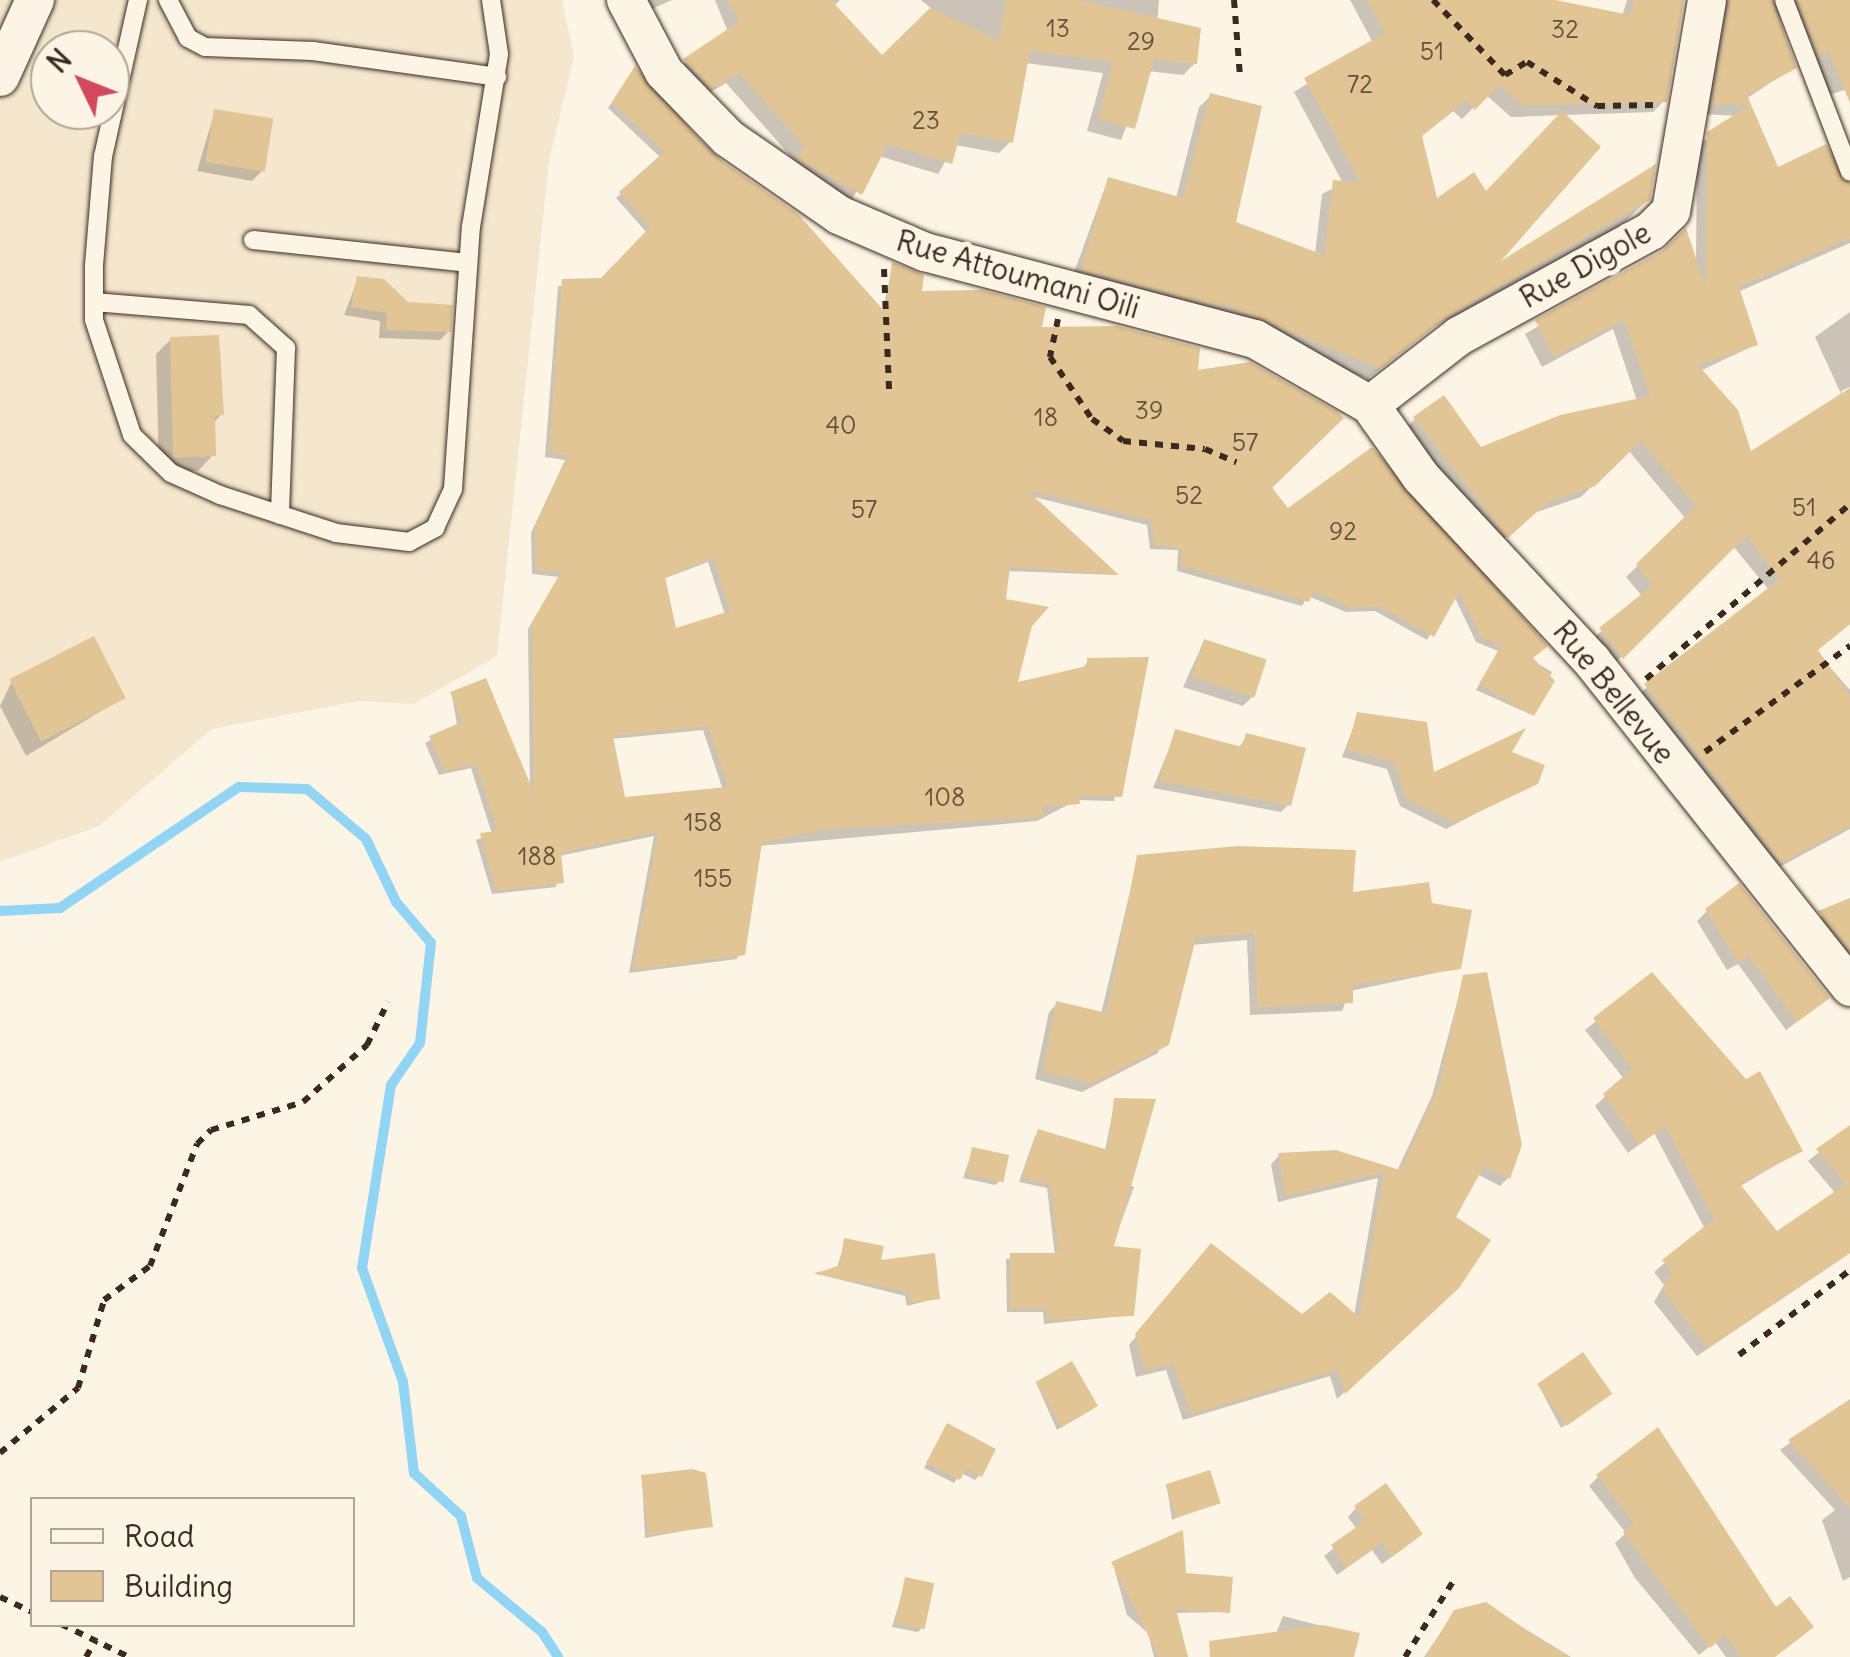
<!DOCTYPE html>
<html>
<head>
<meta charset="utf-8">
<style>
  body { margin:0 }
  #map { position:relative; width:1850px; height:1657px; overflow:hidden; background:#fcf5e5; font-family:Delius,sans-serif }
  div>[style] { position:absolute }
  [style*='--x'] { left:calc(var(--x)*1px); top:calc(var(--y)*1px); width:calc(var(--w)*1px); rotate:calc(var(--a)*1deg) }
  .built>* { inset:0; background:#f4e7cd }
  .shadow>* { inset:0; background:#0003 }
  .stream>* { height:10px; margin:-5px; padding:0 5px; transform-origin:5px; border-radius:5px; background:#92d4f4 }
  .building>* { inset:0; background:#e1c595; transform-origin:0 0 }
  .path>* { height:6px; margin-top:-3px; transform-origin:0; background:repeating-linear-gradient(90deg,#3b2a1e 0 8px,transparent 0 16px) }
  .roads { filter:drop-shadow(0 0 2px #3b2a1e) drop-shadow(0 0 2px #3b2a1e) }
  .lane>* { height:18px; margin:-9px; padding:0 9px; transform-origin:9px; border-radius:9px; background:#fcf5e5 }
  .street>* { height:38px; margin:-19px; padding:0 19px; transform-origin:19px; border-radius:19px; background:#fcf5e5 }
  span { translate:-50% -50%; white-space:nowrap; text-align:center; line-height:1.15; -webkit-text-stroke:10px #fcf5e5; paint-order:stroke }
  .number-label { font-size:25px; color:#64513c }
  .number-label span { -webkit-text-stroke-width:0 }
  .street-label { font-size:30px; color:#3b2a1e }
  .legend { position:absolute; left:30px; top:1497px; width:325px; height:130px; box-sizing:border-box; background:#fcf5e5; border:2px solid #afa495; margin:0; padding:12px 18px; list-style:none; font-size:30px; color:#3b2a1e }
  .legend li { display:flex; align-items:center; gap:20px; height:50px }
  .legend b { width:50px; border:2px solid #afa495 }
  .north { position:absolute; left:30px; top:30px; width:100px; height:100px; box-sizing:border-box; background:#fcf5e5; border:2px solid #afa495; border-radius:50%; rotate:313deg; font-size:28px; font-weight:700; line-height:40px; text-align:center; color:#3b2a1e }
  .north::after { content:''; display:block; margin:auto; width:35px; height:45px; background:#d1495b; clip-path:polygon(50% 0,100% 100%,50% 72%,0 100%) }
</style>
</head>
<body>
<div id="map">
  <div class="built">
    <i style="clip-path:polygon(evenodd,0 0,562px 0,574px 56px,549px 161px,497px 656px,414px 704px,359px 701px,212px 729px,99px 826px,0 862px,0 0,50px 50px,110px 50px,110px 110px,50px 110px,50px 50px)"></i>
  </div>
  <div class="shadow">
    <i style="clip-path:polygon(640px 0,672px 0,645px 12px)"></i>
    <i style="clip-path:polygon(715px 0,840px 0,830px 10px,882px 58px,932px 9px,921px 0,1159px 0,1157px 26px,1195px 63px,1183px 75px,1148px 71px,1121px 140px,1087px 131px,1103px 73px,1025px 63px,1010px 142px,999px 153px,955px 145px,938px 174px,879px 156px,848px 205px,787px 171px,793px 159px,726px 83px,699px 99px,673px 72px,728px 32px)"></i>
    <i style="clip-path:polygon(evenodd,1350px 0,1542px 0,1622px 16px,1627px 0,1682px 0,1664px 101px,1653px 112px,1563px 115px,1491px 268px,1648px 199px,1623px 224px,1434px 327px,1367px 379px,1214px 316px,1071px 281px,1108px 179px,1176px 198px,1199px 107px,1211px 96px,1233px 224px,1315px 254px,1322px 194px,1343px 183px,1294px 92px,1373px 43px,1350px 0,1486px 95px,1511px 117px,1561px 115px,1485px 194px,1436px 202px,1420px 137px,1453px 111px,1462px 119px,1486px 95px)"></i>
    <i style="clip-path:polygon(1708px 0,1850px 0,1850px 88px,1829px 95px,1776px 4px,1794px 67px,1746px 99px,1777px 170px,1850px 192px,1850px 243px,1738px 292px,1755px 345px,1700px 371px,1750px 455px,1842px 396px,1815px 337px,1850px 312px,1850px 387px,1841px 391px,1850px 410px,1850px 624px,1816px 651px,1850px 690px,1850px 829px,1768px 873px,1634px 698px,1769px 590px,1733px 546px,1610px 668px,1589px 642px,1642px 596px,1626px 577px,1686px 519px,1628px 450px,1581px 497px,1534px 513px,1495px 547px,1404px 430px,1415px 419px,1481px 450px,1637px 401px,1613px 329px,1542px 367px,1525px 334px,1663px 253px,1696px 262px,1697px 146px,1738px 116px,1702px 114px)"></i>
    <i style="clip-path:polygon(evenodd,631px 74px,882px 313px,893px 265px,919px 294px,1195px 372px,1288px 511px,1372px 450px,1530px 659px,1552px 672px,1532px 715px,1476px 690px,1498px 651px,1476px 642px,1454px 596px,1427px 640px,1375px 611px,1346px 612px,1308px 596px,1302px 606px,1177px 571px,1178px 550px,1150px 549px,1147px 525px,1030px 496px,1115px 575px,1007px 571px,1003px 601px,1030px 625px,1014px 685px,1083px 669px,1088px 660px,1115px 801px,1077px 800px,1037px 821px,759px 846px,737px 959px,629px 973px,654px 836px,559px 856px,556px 887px,492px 894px,476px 840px,492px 834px,471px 768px,439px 775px,425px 743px,457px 725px,452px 695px,530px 789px,528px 629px,559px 577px,532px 574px,531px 533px,565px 460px,545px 457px,558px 286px,602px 281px,647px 233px,616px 198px,661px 158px,608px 108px,631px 74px,708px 562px,725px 615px,674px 631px,663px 579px,708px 562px,631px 74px,703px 730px,723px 790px,623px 800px,611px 739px,703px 730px)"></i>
    <i style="clip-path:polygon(215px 111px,262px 171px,252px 181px,197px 171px)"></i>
    <i style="clip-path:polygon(358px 279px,449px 331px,440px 340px,379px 338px,380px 321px,344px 315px)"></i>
    <i style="clip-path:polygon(171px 339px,222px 414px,212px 424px,213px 455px,198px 471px,159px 472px,156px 354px)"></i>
    <i style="clip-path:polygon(1204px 641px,1253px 696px,1243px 706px,1183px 687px)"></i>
    <i style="clip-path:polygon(11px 683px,123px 698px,26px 756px,0 706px)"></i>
    <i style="clip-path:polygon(1358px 715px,1432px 776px,1508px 753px,1536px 782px,1446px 829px,1400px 806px,1387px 769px,1342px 757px)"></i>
    <i style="clip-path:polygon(1176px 732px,1238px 749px,1247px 736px,1289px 804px,1281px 812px,1153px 788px)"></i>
    <i style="clip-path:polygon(1138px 858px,1430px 905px,1459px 968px,1350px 991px,1342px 1011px,1250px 1015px,1247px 940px,1192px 945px,1158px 1053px,1082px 1092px,1035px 1079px,1049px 1012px,1057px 1004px,1101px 1014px)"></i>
    <i style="clip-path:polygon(1850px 900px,1850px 977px,1809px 924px)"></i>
    <i style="clip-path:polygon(1707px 911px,1817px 1007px,1786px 1030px,1738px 964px,1727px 970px,1697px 921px)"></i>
    <i style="clip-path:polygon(1652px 976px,1800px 1150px,1739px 1187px,1777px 1234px,1836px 1194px,1808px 1161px,1850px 1128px,1850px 1253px,1697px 1356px,1654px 1302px,1664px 1285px,1654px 1272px,1705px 1229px,1654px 1133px,1628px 1153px,1595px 1106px,1624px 1079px,1585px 1030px)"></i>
    <i style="clip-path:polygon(1464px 977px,1520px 1145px,1508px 1178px,1500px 1186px,1477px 1174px,1452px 1218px,1457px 1286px,1337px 1399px,1330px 1376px,1183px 1420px,1166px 1370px,1136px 1377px,1129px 1345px,1203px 1254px,1302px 1317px,1354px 1316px,1378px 1178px,1278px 1202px,1271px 1164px,1279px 1156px,1397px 1171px,1432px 1096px)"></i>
    <i style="clip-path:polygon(1115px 1100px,1125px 1183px,1134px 1187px,1111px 1249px,1132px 1315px,1044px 1324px,1043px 1312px,1007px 1312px,1006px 1259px,1055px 1256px,1047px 1188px,1019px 1182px,1035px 1136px,1105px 1151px)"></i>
    <i style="clip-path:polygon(973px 1149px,1000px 1181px,995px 1185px,963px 1178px)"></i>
    <i style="clip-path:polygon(845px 1241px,878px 1263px,938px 1298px,907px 1306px,905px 1296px,814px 1273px,837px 1268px)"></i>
    <i style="clip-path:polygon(1037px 1385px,1091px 1410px,1057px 1430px)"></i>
    <i style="clip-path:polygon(1539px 1386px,1605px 1398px,1561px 1428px)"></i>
    <i style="clip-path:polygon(1850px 1402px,1850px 1577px,1843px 1581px,1822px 1520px,1835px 1510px,1780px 1450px)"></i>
    <i style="clip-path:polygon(947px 1426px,980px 1475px,975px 1480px,961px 1473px,954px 1483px,924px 1468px)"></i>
    <i style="clip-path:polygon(642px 1477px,710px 1526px,645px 1538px)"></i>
    <i style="clip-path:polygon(1598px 1477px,1774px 1657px,1726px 1657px,1715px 1642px,1699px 1655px,1635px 1578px,1615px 1543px,1626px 1533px,1589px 1486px)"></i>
    <i style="clip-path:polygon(1167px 1488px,1218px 1502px,1172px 1520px)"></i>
    <i style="clip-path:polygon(1356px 1508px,1412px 1542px,1382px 1564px,1372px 1550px,1337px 1575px,1324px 1556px,1357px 1530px,1348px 1517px)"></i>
    <i style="clip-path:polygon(1113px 1564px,1183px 1575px,1227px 1612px,1175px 1613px,1188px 1657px,1154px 1657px,1148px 1633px,1127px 1615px)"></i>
    <i style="clip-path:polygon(906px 1580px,922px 1628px,918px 1632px,892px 1627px)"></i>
    <i style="clip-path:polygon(1486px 1605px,1571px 1657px,1424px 1657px,1455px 1612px)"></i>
    <i style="clip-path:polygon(1283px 1616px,1357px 1635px,1351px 1657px,1242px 1657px,1273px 1641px)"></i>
  </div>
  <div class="stream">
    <i style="--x:0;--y:911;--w:60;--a:-2.9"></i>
    <i style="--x:60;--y:908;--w:216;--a:-34.1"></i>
    <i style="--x:239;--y:787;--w:68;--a:1.7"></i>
    <i style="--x:307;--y:789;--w:77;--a:40.3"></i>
    <i style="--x:366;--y:839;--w:70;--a:64.5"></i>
    <i style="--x:396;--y:902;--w:54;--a:49.5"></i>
    <i style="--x:431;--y:943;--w:101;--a:96.3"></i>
    <i style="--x:420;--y:1043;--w:51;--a:124.6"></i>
    <i style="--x:391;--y:1085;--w:185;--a:99"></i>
    <i style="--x:362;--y:1268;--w:121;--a:70.2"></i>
    <i style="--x:403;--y:1382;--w:92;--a:83.1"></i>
    <i style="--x:414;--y:1473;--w:64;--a:42.5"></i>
    <i style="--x:461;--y:1516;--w:64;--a:75.5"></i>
    <i style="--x:477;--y:1578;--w:85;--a:39.7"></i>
    <i style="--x:542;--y:1632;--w:30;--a:57"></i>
  </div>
  <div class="building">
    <i style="clip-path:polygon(726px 0,831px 0,882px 55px,930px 8px,999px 40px,1006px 0,1080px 0,1201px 28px,1197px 64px,1154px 60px,1135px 129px,1098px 119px,1113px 62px,1030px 51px,1013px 143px,961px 133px,952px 164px,888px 144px,862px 195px,797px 159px,804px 146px,739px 73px,712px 89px,683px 59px,740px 21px)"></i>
    <i style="clip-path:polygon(1367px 0,1555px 0,1630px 15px,1634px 0,1684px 0,1667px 102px,1523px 106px,1499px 85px,1475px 110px,1466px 101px,1422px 136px,1437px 198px,1474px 172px,1486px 191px,1562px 111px,1601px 147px,1501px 261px,1656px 164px,1650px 200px,1448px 316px,1380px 369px,1219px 302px,1225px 308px,1081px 270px,1108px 177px,1183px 198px,1210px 93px,1262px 106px,1236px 222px,1324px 255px,1333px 180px,1360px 182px,1304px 78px,1385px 33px)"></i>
    <i style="clip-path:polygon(1729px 0,1772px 0,1797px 68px,1747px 95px,1778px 167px,1826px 144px,1850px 184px,1850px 238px,1739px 287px,1758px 345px,1698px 365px,1738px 410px,1751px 451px,1850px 388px,1850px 624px,1818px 650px,1850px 696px,1850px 826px,1781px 863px,1644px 684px,1780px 579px,1746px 536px,1623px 659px,1599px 628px,1653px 585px,1636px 564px,1696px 506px,1641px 441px,1595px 486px,1548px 502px,1508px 538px,1413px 417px,1444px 395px,1481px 447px,1560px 415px,1650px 396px,1624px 320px,1554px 357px,1535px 320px,1662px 251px,1686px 228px,1706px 288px,1707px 132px,1750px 105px,1712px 104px)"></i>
    <i style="clip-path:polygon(1797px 0,1850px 0,1850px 103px,1828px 51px,1819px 56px)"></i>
    <i style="clip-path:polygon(evenodd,635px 66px,712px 154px,798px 214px,885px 312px,892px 262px,924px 275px,922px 291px,982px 290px,1046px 307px,1042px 327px,1117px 326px,1200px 348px,1198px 370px,1250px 362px,1336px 411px,1344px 418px,1272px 488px,1288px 508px,1372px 447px,1548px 646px,1533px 658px,1555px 681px,1534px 716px,1479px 684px,1501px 646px,1481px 637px,1459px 592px,1434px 637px,1381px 607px,1352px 608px,1313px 591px,1309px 602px,1181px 566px,1182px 549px,1155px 545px,1151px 520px,1027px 490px,1119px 575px,1010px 567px,1006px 599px,1049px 607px,1032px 626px,1018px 682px,1087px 666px,1087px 658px,1149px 657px,1122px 797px,1079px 796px,1080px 804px,1044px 807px,1044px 817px,820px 830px,762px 843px,745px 955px,633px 970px,658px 832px,561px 853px,564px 883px,496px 891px,480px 833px,497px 831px,476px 764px,444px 771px,429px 736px,462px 722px,450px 692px,486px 678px,534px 793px,532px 622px,561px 572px,536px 570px,535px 526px,568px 455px,549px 452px,562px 279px,601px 278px,650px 227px,619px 192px,664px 152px,612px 102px,635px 66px,713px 558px,730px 611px,676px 628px,665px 577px,713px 558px,635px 66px,708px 726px,728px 787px,625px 797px,613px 736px,708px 726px)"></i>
    <i style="left:214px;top:109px;width:60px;height:54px;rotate:9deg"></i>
    <i style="clip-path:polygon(357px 276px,384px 279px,408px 302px,453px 305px,451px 332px,386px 330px,387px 313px,351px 307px)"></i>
    <i style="clip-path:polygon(219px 335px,224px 415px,215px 416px,216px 456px,173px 458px,170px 337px)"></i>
    <i style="left:94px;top:636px;width:70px;height:95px;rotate:63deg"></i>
    <i style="left:1204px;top:639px;width:66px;height:40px;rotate:18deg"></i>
    <i style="clip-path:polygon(1357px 712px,1427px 722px,1434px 772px,1526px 728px,1512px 752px,1545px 765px,1538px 784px,1455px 823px,1406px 799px,1394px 762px,1347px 750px)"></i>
    <i style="clip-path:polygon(1175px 729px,1242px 747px,1246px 733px,1306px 748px,1291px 806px,1159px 781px)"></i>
    <i style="clip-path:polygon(1238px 846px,1356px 850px,1353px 892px,1429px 882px,1432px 903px,1472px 910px,1461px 969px,1353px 985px,1353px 1003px,1258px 1007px,1254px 933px,1196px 938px,1169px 1045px,1092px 1084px,1043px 1071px,1056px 1001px,1107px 1013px,1137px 855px)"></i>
    <i style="clip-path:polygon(1739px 883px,1830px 998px,1797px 1022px,1749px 956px,1738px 962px,1705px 909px)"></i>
    <i style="clip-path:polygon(1850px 898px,1850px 951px,1818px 911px)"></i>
    <i style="clip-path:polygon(1487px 972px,1522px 1145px,1510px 1179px,1484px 1166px,1456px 1217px,1491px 1240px,1459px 1288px,1345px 1394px,1338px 1370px,1191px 1414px,1173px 1364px,1144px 1371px,1135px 1334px,1211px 1243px,1302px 1314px,1330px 1292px,1359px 1317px,1384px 1172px,1286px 1196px,1278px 1153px,1336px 1150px,1400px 1170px,1439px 1086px,1463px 975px)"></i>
    <i style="clip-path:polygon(1652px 972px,1746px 1079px,1760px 1071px,1803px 1151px,1740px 1184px,1777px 1231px,1846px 1184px,1816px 1149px,1850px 1125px,1850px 1253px,1708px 1348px,1662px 1290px,1672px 1273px,1662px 1260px,1714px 1219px,1665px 1126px,1639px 1145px,1603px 1094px,1632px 1069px,1593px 1018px)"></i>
    <i style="clip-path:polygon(1114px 1098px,1156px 1099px,1114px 1246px,1141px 1249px,1134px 1316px,1047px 1320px,1047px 1309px,1010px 1309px,1010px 1253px,1059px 1253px,1050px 1185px,1022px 1178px,1038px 1129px,1108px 1150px)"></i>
    <i style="left:972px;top:1147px;width:38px;height:28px;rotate:12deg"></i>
    <i style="clip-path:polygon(844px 1238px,884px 1246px,881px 1260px,935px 1253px,940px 1299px,910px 1303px,909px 1292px,815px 1274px,840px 1265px)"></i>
    <i style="left:1583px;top:1352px;width:51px;height:56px;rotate:55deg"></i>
    <i style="left:1072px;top:1361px;width:52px;height:42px;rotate:60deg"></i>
    <i style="clip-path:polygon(1850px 1399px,1850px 1508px,1788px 1440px)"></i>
    <i style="clip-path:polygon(947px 1423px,996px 1449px,982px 1477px,966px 1469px,960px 1480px,926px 1463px)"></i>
    <i style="clip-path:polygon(1658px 1427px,1776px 1607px,1790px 1596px,1814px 1627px,1775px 1657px,1742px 1657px,1725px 1635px,1710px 1648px,1623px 1532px,1634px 1523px,1596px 1475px)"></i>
    <i style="clip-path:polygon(692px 1469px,706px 1473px,713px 1527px,648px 1535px,641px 1475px)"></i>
    <i style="left:1210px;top:1470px;width:35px;height:47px;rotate:72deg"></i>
    <i style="clip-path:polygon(1386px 1483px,1423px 1534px,1392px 1557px,1382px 1543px,1346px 1568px,1331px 1545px,1365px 1521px,1354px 1506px)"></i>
    <i style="clip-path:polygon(1183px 1530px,1186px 1573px,1233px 1577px,1230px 1613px,1176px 1609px,1188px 1657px,1159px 1657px,1111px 1562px)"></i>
    <i style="left:905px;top:1577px;width:30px;height:47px;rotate:12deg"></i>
    <i style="clip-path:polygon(1486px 1602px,1539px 1639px,1570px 1657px,1426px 1657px,1454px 1610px)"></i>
    <i style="clip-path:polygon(1323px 1625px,1360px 1633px,1354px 1657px,1210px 1657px,1209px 1641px)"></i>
  </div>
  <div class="path">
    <i style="--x:1234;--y:0;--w:76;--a:85.5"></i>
    <i style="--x:1433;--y:0;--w:104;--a:46.2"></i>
    <i style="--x:1505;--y:75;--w:26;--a:-31"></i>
    <i style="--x:1527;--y:62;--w:83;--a:32.2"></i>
    <i style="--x:1597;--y:106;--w:58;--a:-1"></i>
    <i style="--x:884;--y:269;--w:121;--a:87.6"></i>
    <i style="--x:1058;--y:319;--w:39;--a:102"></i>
    <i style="--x:1050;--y:357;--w:75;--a:55.9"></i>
    <i style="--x:1092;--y:419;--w:38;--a:35"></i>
    <i style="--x:1123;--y:441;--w:82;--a:5.6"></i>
    <i style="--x:1205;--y:449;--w:34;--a:23"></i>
    <i style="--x:1646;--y:679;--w:269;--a:-40.6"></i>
    <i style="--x:1705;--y:752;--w:180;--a:-36.2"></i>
    <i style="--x:1739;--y:1355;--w:140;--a:-37.4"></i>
    <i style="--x:0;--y:1453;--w:102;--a:-39.8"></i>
    <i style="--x:78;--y:1388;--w:92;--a:-73.5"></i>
    <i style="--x:104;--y:1300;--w:57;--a:-36.5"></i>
    <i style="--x:150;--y:1266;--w:131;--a:-68.9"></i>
    <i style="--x:197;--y:1144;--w:20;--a:-45"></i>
    <i style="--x:211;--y:1130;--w:96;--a:-16.9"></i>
    <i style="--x:303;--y:1102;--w:86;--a:-41.7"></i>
    <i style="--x:367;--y:1045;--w:48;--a:-64"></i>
    <i style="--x:0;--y:1597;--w:35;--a:25"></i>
    <i style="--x:61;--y:1624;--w:76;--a:25.9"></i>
    <i style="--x:86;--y:1657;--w:20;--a:-60"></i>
    <i style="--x:1405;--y:1657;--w:91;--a:-57.5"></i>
  </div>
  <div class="roads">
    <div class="lane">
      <i style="--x:138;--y:0;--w:160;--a:102.6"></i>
      <i style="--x:103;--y:156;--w:110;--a:94.7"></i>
      <i style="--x:94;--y:266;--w:54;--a:90"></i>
      <i style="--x:94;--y:320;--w:121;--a:71.7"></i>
      <i style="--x:132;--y:435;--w:54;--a:44.3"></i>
      <i style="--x:171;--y:473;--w:54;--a:24.2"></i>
      <i style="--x:220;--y:495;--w:122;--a:18.1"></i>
      <i style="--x:336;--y:533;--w:74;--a:7"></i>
      <i style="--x:409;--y:542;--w:30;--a:-28"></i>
      <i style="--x:435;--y:528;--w:43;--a:-65.2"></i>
      <i style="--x:453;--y:489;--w:263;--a:-86.1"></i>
      <i style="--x:471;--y:227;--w:175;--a:-80.8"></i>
      <i style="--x:499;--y:54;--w:55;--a:-98.4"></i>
      <i style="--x:168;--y:0;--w:43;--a:62.2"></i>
      <i style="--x:188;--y:38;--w:19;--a:28"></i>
      <i style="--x:205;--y:47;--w:108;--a:2.1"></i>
      <i style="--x:313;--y:51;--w:186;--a:8"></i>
      <i style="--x:1784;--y:0;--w:184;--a:69"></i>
      <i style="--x:253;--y:240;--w:216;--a:6.1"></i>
      <i style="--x:94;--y:302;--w:156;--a:4.8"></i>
      <i style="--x:249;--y:315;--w:50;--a:41.7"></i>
      <i style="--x:286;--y:348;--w:167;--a:92.1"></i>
    </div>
    <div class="street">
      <i style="--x:626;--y:0;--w:81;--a:62.2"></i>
      <i style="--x:664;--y:72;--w:92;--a:45.9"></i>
      <i style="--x:728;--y:138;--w:135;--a:34.7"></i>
      <i style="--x:839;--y:215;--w:94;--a:23.3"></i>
      <i style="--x:925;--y:252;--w:341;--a:14.8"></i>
      <i style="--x:1255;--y:339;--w:133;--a:29.9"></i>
      <i style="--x:1370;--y:405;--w:88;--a:54.7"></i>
      <i style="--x:1421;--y:477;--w:251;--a:47.1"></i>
      <i style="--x:1592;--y:661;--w:416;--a:51.6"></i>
      <i style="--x:0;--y:77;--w:85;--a:-65.6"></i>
      <i style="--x:1370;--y:405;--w:113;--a:-37.8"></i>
      <i style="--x:1459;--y:336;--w:219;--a:-28.7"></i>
      <i style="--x:1651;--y:231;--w:28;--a:-45"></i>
      <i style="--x:1671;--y:211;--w:214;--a:-80.3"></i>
    </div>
  </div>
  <div class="number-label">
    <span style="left:1058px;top:28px">13</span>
    <span style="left:1565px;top:29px">32</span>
    <span style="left:1141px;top:41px">29</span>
    <span style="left:1432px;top:51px">51</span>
    <span style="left:1360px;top:84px">72</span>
    <span style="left:926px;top:120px">23</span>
    <span style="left:1149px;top:410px">39</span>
    <span style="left:1046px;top:417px">18</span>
    <span style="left:841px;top:425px">40</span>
    <span style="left:1245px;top:442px">57</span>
    <span style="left:1189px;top:495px">52</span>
    <span style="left:1804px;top:507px">51</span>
    <span style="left:864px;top:509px">57</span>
    <span style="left:1343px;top:531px">92</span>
    <span style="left:1821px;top:560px">46</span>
    <span style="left:945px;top:797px">108</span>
    <span style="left:703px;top:822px">158</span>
    <span style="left:537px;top:856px">188</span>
    <span style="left:713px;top:878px">155</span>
  </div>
  <div class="street-label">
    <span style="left:1585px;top:265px;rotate:-29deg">Rue Digole</span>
    <span style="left:1018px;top:274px;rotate:16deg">Rue Attoumani Oili</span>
    <span style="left:1614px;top:692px;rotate:51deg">Rue Bellevue</span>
  </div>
  <ul class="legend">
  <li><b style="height:12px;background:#fcf5e5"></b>Road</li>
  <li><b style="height:28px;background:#e1c595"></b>Building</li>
  </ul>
  <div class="north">N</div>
</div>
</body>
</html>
